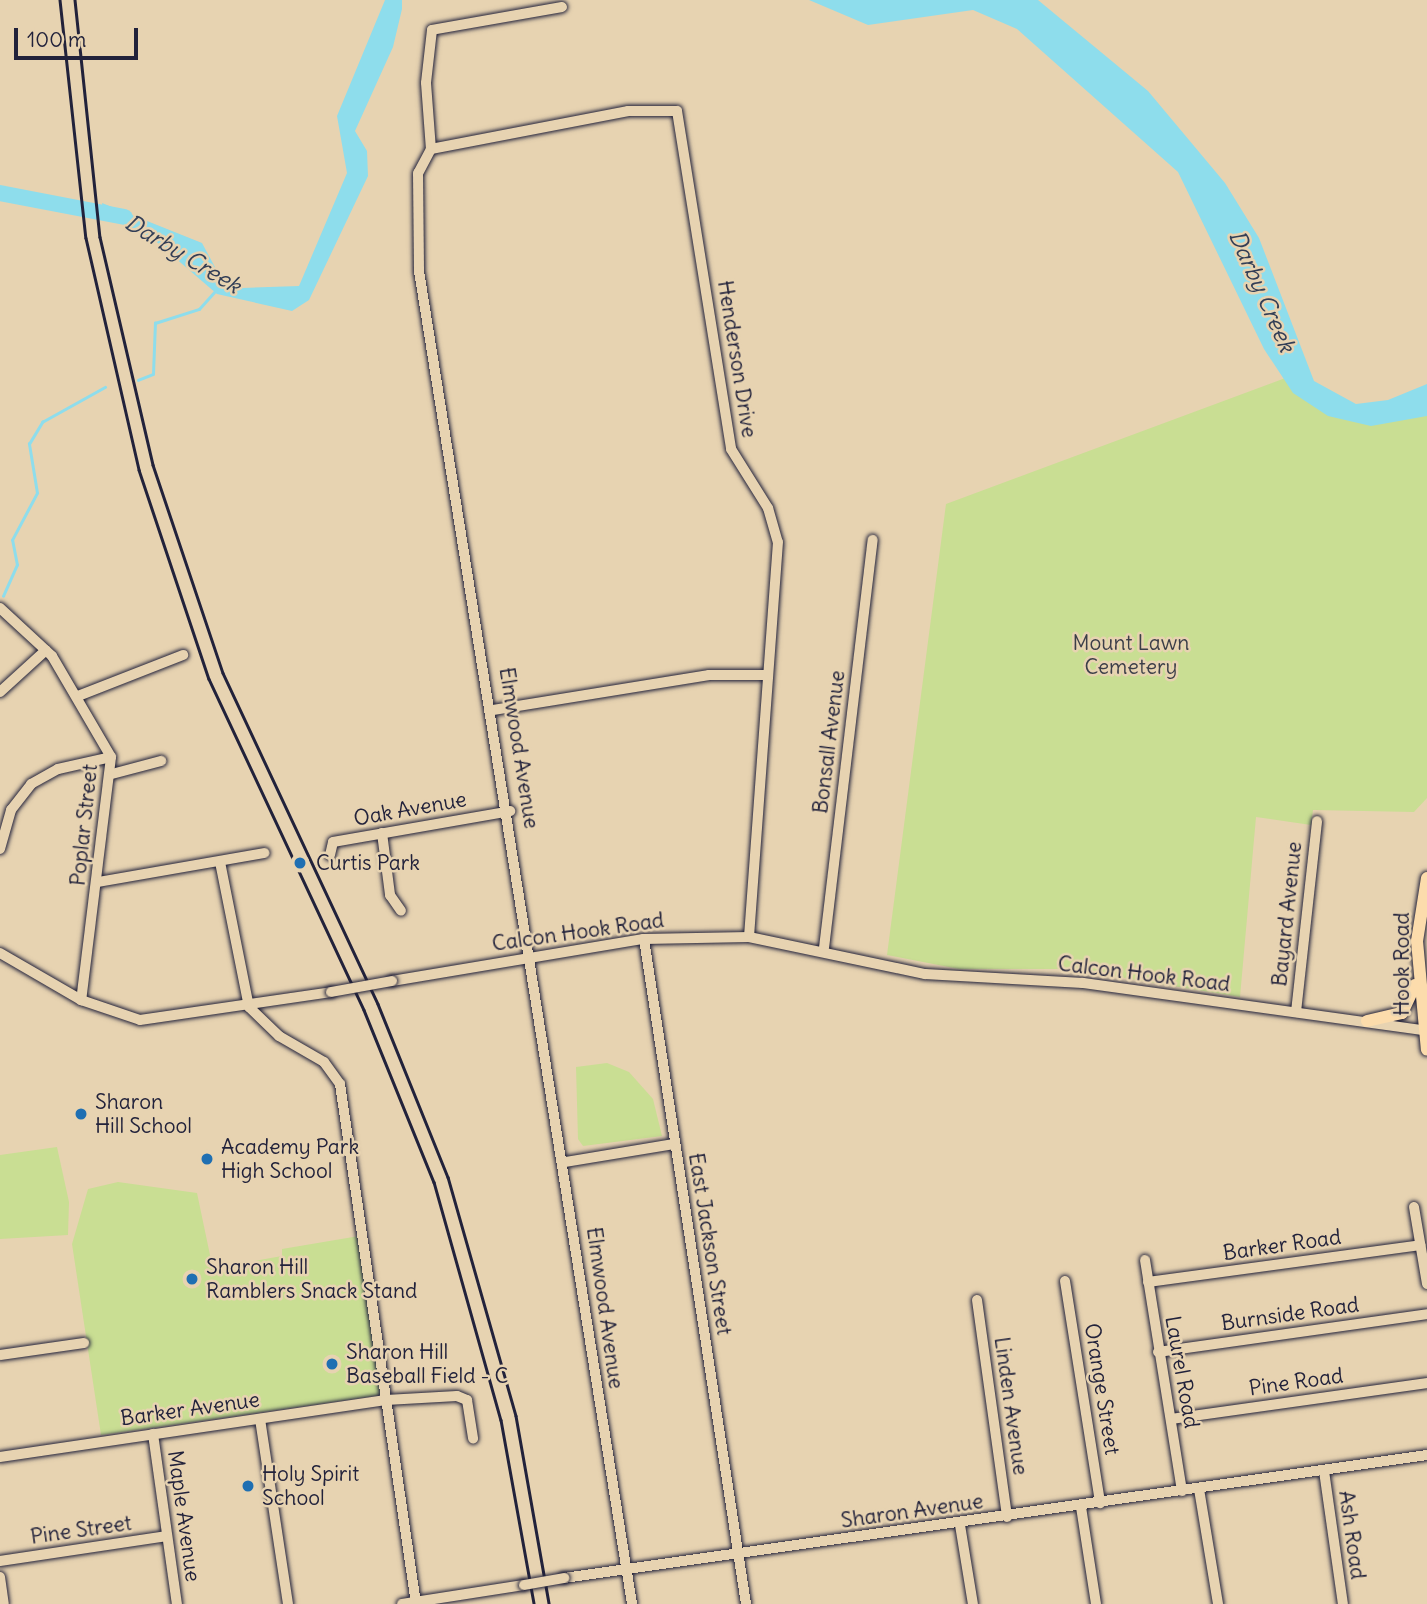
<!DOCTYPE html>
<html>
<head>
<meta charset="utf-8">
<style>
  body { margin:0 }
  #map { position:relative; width:1427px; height:1604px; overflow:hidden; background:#e7d3b1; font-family:Delius,sans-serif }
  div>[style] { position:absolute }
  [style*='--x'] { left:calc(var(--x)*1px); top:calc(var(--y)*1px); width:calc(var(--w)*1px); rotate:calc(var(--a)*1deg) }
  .green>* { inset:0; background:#c9de93 }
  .water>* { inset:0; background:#8eddec }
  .stream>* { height:2.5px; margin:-1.25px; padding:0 1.25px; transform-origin:1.25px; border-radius:1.25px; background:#8eddec }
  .river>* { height:16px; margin:-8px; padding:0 8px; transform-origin:8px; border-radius:8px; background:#8eddec }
  .roads { filter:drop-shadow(0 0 2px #22223b) drop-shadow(0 0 2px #22223b) }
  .minor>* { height:10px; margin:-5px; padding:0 5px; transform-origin:5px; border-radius:5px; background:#e7d3b1 }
  .major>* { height:12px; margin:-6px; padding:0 6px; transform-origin:6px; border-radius:6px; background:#fcdcac }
  .rail>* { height:2.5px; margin:-1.25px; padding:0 1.25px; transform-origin:1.25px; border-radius:1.25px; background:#22223b }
  .bridges { filter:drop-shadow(0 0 2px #22223b) drop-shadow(0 0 2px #22223b) }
  .minor-bridge>* { height:10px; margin:-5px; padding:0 5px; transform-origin:5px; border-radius:5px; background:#e7d3b1 }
  .dots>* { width:19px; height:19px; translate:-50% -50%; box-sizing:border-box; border:4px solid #e7d3b1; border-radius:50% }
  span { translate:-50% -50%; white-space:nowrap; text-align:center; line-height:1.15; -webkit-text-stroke:5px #e7d3b1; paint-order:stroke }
  .street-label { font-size:21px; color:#22223b }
  .park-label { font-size:21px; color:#3b3e48 }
  .poi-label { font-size:21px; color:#22223b }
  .left { translate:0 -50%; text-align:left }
  .water-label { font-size:23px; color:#323e56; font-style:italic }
  .scale { position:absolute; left:14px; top:28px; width:124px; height:32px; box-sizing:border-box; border:4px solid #22223b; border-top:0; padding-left:9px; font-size:21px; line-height:24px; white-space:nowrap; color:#22223b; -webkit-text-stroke:5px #e7d3b1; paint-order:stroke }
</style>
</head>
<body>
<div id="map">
  <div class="green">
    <i style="clip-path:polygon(1296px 374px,1365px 414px,1427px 404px,1427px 798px,1414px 812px,1313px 810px,1311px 825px,1256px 817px,1240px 997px,1070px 969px,959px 969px,887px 955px,946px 504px)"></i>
    <i style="clip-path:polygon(607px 1063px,629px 1072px,653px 1099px,662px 1136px,583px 1146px,578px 1139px,576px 1067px)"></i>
    <i style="clip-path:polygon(57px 1147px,69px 1202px,68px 1235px,0 1239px,0 1155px)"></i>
    <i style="clip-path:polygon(118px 1182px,197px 1193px,214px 1274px,255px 1267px,254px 1261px,282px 1256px,282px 1249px,359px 1236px,382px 1395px,101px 1435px,72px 1244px,88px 1189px)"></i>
  </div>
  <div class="water">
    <i style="clip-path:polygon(385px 0,402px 0,402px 9px,393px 47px,355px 131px,367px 151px,368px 176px,309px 300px,292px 311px,217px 294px,152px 238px,104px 215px,102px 203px,202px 243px,216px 269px,243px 288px,299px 286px,347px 173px,337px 116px)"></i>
    <i style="clip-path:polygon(809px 0,1038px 0,1148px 91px,1225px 183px,1259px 238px,1314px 381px,1356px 404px,1388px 400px,1427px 384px,1427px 416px,1371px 426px,1328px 416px,1293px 393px,1264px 349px,1178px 172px,1017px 29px,973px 10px,868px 25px)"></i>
  </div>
  <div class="stream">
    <i style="--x:138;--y:380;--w:16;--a:-22"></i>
    <i style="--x:153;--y:374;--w:51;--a:-87.8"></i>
    <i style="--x:155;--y:323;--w:46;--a:-17.7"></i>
    <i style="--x:199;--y:309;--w:24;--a:-48"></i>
    <i style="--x:3;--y:596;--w:34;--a:-66"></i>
    <i style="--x:17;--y:565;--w:25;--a:-101"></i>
    <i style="--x:12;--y:540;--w:53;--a:-62"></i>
    <i style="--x:37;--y:493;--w:50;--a:-99.3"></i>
    <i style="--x:29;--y:444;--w:26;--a:-59"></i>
    <i style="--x:42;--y:422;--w:72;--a:-29.1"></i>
  </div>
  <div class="river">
    <i style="--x:0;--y:193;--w:127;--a:10.9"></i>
  </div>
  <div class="roads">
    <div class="minor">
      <i style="--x:562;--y:7;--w:132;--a:170"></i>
      <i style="--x:432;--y:30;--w:53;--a:96.5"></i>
      <i style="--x:426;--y:83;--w:66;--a:85.7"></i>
      <i style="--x:431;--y:149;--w:27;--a:118"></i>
      <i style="--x:418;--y:173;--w:98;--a:89.4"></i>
      <i style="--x:419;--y:271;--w:1350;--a:80.92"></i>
      <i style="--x:431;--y:149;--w:201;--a:-10.9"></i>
      <i style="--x:628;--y:111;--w:49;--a:0"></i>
      <i style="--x:677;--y:111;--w:342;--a:80.9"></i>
      <i style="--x:731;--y:449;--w:70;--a:57.9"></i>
      <i style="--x:768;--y:508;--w:35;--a:74"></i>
      <i style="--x:778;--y:542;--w:396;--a:94.2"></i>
      <i style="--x:0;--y:608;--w:71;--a:42.7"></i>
      <i style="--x:52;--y:656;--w:117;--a:59.7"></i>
      <i style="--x:111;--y:757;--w:245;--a:97"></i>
      <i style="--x:0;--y:692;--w:62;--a:-42.4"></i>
      <i style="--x:78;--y:696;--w:113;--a:-21.3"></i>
      <i style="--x:493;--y:710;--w:219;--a:-9.2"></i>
      <i style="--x:709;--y:675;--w:58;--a:0"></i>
      <i style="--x:112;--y:774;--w:51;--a:-14.9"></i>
      <i style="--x:382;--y:833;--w:63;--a:82.6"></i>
      <i style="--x:390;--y:895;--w:19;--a:55"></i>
      <i style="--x:0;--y:849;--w:41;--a:-74.2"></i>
      <i style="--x:11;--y:810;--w:33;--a:-52"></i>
      <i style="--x:31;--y:784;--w:31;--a:-29"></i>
      <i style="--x:58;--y:769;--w:54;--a:-12.8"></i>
      <i style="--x:330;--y:855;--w:13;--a:-77"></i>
      <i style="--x:333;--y:842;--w:180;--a:-9.9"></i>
      <i style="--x:220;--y:862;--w:148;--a:78.7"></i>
      <i style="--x:249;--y:1007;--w:42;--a:44"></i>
      <i style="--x:279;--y:1036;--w:52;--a:30"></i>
      <i style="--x:324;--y:1062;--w:27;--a:54"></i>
      <i style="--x:340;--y:1084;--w:526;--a:81.68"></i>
      <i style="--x:98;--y:882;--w:169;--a:-9.9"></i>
      <i style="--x:644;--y:939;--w:673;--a:81.28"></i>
      <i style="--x:824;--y:948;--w:411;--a:-83.2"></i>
      <i style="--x:0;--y:953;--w:94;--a:30.1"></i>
      <i style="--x:81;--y:1000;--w:62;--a:18.7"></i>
      <i style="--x:140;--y:1020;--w:193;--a:-8.3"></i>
      <i style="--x:392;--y:981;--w:255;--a:-9.5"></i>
      <i style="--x:644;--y:939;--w:105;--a:-1.1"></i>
      <i style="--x:749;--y:937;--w:180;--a:11.9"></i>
      <i style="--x:925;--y:974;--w:158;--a:3.3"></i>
      <i style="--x:1083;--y:983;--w:347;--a:7.9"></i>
      <i style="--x:1296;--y:1012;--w:192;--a:-83.7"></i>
      <i style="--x:565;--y:1162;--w:110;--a:-9.4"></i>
      <i style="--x:1414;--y:1207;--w:78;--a:80.4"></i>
      <i style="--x:1145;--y:1260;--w:234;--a:80.9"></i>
      <i style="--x:1065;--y:1281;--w:225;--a:81"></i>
      <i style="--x:1148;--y:1282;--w:275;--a:-7.7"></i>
      <i style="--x:977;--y:1300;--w:219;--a:82.1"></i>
      <i style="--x:1158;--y:1352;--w:272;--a:-8"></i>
      <i style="--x:0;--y:1355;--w:85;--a:-8.1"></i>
      <i style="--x:260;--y:1419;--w:187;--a:81.4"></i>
      <i style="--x:1171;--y:1419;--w:259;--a:-8"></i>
      <i style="--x:153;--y:1434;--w:172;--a:82"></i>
      <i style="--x:0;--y:1457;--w:390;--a:-8.4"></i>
      <i style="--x:386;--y:1400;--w:71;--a:-3.2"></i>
      <i style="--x:457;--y:1396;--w:11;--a:22"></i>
      <i style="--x:467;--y:1400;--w:39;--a:81"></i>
      <i style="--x:1324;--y:1471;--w:134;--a:81.9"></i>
      <i style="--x:1199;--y:1489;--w:117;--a:80.6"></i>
      <i style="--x:1081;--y:1507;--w:98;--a:81.2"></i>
      <i style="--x:960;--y:1525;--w:80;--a:80.7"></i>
      <i style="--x:0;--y:1561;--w:169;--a:-8.5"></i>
      <i style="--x:0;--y:1577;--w:27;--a:82"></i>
      <i style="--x:564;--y:1578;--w:872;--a:-8.11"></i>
      <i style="--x:402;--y:1604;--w:123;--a:-8.9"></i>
    </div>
    <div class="major">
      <i style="--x:1427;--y:878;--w:64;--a:99"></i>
      <i style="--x:1417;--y:941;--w:109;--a:84.8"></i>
      <i style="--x:1367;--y:1021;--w:36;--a:-13"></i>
      <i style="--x:1402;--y:1013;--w:31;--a:-65"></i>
    </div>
  </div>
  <div class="rail">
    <i style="--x:60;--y:0;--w:239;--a:83.8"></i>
    <i style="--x:86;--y:238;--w:238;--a:77.1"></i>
    <i style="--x:139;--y:470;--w:220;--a:71.5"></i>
    <i style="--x:209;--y:679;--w:365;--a:64.9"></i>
    <i style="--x:364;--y:1010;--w:186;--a:67.9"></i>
    <i style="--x:434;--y:1182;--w:247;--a:74.3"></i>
    <i style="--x:501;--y:1420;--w:187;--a:79.8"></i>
    <i style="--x:75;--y:0;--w:238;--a:84"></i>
    <i style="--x:100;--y:237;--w:234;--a:76.9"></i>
    <i style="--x:153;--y:465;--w:219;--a:71.4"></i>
    <i style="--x:223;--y:673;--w:365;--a:64.9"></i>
    <i style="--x:378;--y:1004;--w:187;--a:68"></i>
    <i style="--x:448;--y:1177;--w:248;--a:74.1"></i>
    <i style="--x:516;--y:1416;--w:191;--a:80"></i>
  </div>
  <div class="bridges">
    <div class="minor-bridge">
      <i style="--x:331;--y:992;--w:62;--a:-10.2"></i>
      <i style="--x:524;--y:1585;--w:41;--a:-9.9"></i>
    </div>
  </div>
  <div class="dots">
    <i style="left:300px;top:863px;background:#1f6fb2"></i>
    <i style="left:81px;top:1114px;background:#1f6fb2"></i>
    <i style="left:207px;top:1159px;background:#1f6fb2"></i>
    <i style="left:192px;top:1279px;background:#1f6fb2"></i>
    <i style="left:332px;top:1364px;background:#1f6fb2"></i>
    <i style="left:248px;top:1486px;background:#1f6fb2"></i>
  </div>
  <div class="street-label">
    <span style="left:737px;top:359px;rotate:81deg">Henderson Drive</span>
    <span style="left:829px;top:742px;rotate:-83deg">Bonsall Avenue</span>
    <span style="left:519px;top:748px;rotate:81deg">Elmwood Avenue</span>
    <span style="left:410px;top:809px;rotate:-10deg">Oak Avenue</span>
    <span style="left:84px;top:825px;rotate:-84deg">Poplar Street</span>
    <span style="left:1287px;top:914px;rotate:-84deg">Bayard Avenue</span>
    <span style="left:578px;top:932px;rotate:-8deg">Calcon Hook Road</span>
    <span style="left:1402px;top:964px;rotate:-90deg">Hook Road</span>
    <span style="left:1144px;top:974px;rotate:7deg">Calcon Hook Road</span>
    <span style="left:710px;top:1244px;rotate:81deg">East Jackson Street</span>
    <span style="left:1282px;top:1245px;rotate:-8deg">Barker Road</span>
    <span style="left:605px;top:1308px;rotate:82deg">Elmwood Avenue</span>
    <span style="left:1290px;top:1314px;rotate:-8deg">Burnside Road</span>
    <span style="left:1182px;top:1372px;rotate:80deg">Laurel Road</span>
    <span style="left:1296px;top:1382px;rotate:-8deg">Pine Road</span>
    <span style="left:1102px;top:1389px;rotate:81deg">Orange Street</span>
    <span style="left:1011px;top:1406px;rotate:82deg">Linden Avenue</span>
    <span style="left:190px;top:1409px;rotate:-8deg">Barker Avenue</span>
    <span style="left:912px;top:1511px;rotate:-8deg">Sharon Avenue</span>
    <span style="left:184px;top:1516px;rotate:82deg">Maple Avenue</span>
    <span style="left:81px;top:1530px;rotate:-8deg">Pine Street</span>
    <span style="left:1352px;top:1535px;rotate:82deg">Ash Road</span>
  </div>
  <div class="park-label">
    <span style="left:1131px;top:655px">Mount Lawn<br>Cemetery</span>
  </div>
  <div class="poi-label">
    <span class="left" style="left:316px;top:863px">Curtis Park</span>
    <span class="left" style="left:95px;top:1114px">Sharon<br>Hill School</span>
    <span class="left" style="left:221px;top:1159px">Academy Park<br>High School</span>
    <span class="left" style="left:206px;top:1279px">Sharon Hill<br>Ramblers Snack Stand</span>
    <span class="left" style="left:346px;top:1364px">Sharon Hill<br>Baseball Field - C</span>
    <span class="left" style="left:262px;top:1486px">Holy Spirit<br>School</span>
  </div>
  <div class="water-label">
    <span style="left:183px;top:254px;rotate:31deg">Darby Creek</span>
    <span style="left:1262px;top:291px;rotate:66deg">Darby Creek</span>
  </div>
  <div class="scale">100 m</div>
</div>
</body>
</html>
